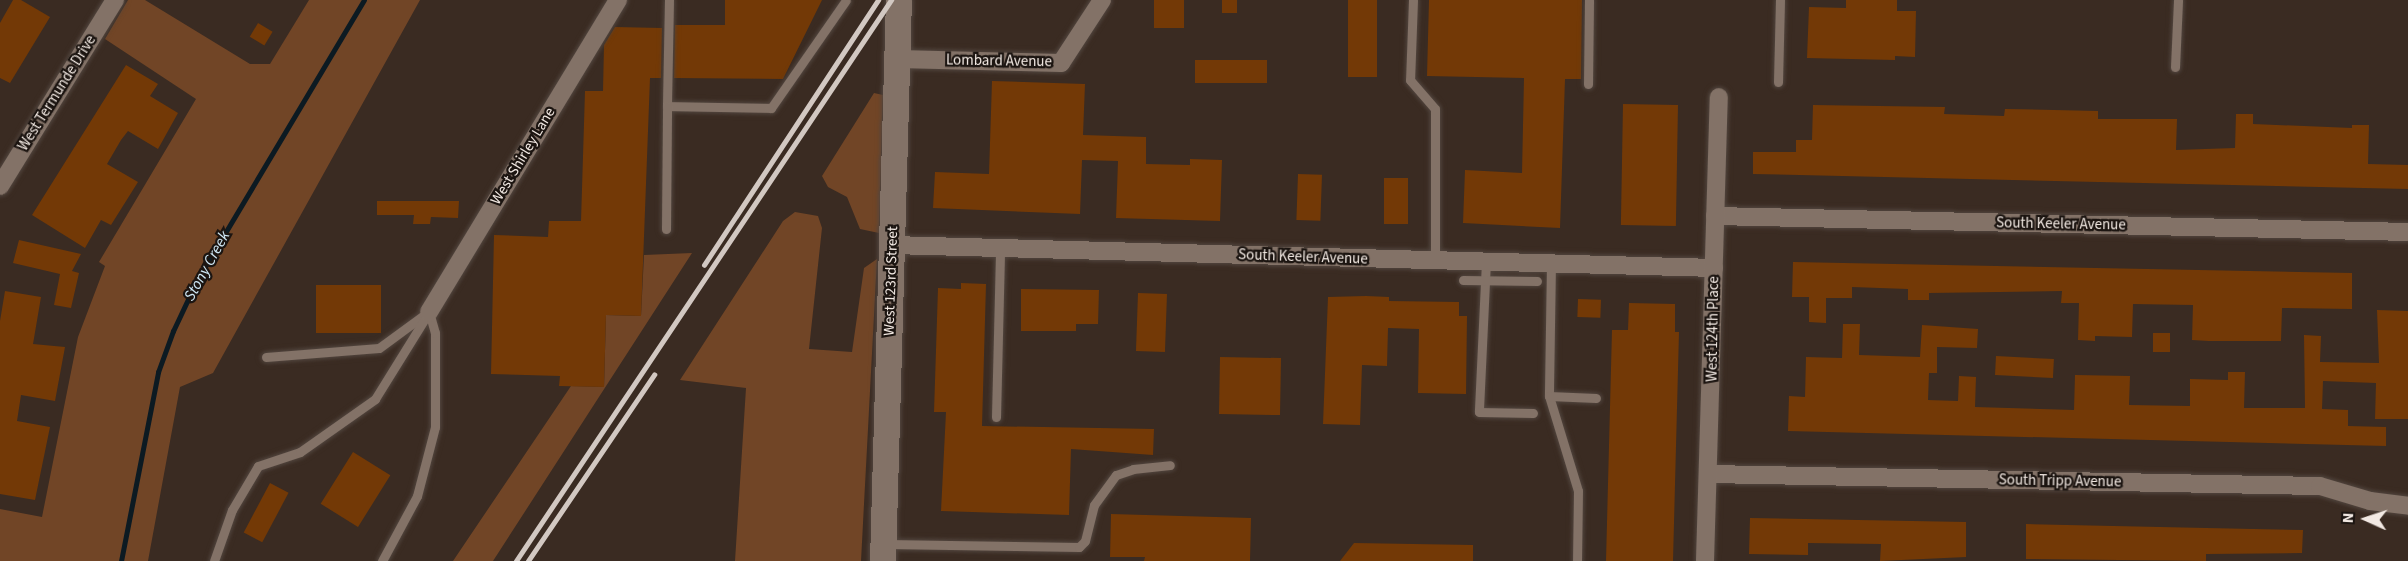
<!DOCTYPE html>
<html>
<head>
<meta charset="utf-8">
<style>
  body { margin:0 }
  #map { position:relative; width:2408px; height:561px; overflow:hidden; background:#3a2b22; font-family:"Source Sans 3",sans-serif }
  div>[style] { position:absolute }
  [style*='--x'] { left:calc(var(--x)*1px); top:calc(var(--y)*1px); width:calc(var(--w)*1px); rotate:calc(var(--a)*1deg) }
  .green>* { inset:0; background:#714526 }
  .stream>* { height:5px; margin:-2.5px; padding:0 2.5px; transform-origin:2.5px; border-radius:2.5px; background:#0c1a22 }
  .building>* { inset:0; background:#733906; transform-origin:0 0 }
  .roads { filter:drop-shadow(0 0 2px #52463f) drop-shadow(0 0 2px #52463f) }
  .lane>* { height:9px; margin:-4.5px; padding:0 4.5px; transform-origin:4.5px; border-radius:4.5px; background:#837267 }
  .street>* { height:18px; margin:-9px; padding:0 9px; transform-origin:9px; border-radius:9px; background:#837267 }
  .secondary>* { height:26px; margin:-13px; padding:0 13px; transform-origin:13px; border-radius:13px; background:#837267 }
  .rail>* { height:4.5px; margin:-2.25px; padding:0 2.25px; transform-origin:2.25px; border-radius:2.25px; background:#d2c8c2 }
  span { translate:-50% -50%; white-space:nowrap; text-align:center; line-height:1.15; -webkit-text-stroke:4.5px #1c1511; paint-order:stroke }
  .street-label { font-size:15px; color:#f2e9e3 }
  .water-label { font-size:16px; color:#cfe7f4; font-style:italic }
  .north { position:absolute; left:2336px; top:489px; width:60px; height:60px; -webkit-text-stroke:4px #1c1511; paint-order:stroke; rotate:273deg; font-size:16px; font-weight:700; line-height:24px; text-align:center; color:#f2e9e3 }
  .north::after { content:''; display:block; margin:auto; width:21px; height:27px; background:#f2e9e3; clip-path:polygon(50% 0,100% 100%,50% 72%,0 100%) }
</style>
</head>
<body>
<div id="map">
  <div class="green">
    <i style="clip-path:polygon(128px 0,145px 0,250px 64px,270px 64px,309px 0,420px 0,213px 373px,180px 387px,148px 561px,0 561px,0 509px,42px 517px,78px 337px,105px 266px,99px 262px,196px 99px,105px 39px)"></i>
    <i style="clip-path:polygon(874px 93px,883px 95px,879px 233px,860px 229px,847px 197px,828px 187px,822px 176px)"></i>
    <i style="clip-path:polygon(795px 212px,818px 216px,822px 228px,809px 349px,852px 352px,864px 268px,877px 259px,861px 561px,735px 561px,746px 388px,680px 380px,783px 221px)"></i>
    <i style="clip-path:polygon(692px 253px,493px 561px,453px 561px,571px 386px,604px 387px,606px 315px,641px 316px,644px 255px)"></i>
  </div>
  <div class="stream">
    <i style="--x:121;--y:561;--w:193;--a:-78.9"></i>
    <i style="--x:158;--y:372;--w:44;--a:-69.9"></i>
    <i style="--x:173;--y:331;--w:56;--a:-64.8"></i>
    <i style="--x:197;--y:280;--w:326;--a:-59.2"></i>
  </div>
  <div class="building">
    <i style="clip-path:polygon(13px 0,21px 0,50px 17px,10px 83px,0 78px,0 23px)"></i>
    <i style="clip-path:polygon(725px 0,822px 0,783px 79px,674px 78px,675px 25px,725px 25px)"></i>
    <i style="left:1154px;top:0;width:30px;height:28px"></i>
    <i style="left:1222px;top:0;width:15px;height:13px"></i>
    <i style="left:1348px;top:0;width:29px;height:77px"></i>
    <i style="clip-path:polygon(1429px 0,1582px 0,1581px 79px,1565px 79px,1560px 228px,1463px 223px,1465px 170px,1522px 173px,1524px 78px,1427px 76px)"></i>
    <i style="clip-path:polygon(1846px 0,1897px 0,1897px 11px,1916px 11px,1915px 57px,1895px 56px,1895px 60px,1807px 58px,1809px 7px,1846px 8px)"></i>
    <i style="left:258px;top:23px;width:17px;height:16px;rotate:31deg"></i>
    <i style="clip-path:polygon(615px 27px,662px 28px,661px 78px,650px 78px,641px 316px,606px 315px,604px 387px,559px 386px,560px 376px,491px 374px,494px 235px,548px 237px,549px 221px,581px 221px,585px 91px,603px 91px,604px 45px)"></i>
    <i style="left:1195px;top:60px;width:72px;height:23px"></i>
    <i style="clip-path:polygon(126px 65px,158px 84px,150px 96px,178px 113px,158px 149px,128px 131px,121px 140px,107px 164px,138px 182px,111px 225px,101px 220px,85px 248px,32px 215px)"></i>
    <i style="clip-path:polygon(992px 81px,1085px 84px,1083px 135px,1146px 137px,1146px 164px,1190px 165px,1190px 159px,1222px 160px,1220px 221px,1116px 218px,1118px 161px,1082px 160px,1080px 214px,933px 208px,935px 172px,989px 174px)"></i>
    <i style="left:1623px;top:104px;width:55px;height:121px;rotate:1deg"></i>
    <i style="clip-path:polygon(1813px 105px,1945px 107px,1944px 114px,2004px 116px,2005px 109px,2098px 111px,2098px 119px,2177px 119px,2176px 150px,2235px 148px,2236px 114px,2253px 114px,2253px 124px,2352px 128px,2352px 125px,2369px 125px,2368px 164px,2408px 165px,2408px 189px,1753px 174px,1753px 152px,1796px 152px,1796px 140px,1812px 140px)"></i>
    <i style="left:1298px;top:174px;width:24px;height:46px;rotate:2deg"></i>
    <i style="left:1384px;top:178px;width:24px;height:46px"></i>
    <i style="clip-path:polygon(377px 201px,459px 201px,458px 218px,431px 217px,430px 224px,413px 224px,414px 215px,377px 215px)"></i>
    <i style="clip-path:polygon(19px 240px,81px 254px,72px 271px,79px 273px,71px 308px,54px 305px,60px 274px,13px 263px)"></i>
    <i style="clip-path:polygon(1793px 262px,2352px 273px,2352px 309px,2282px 308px,2281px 341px,2209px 341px,2192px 340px,2193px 305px,2133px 304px,2132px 337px,2095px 336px,2095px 341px,2078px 340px,2079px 303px,2061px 303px,2062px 291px,1929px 293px,1929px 300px,1908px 300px,1908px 289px,1852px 287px,1852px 298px,1826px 298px,1826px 323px,1809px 322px,1809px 297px,1792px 297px)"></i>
    <i style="clip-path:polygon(961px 283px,986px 284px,982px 426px,1154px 429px,1153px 455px,1071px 449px,1069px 515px,941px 511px,946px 412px,934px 412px,938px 288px,961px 289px)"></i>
    <i style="left:316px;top:285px;width:65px;height:48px"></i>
    <i style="clip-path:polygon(1021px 289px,1099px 290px,1098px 324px,1076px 324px,1076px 331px,1021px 331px)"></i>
    <i style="clip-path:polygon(5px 291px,41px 297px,33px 344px,65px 347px,55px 401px,21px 395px,17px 421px,50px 427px,35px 500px,0 494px,0 321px)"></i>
    <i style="left:1138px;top:293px;width:29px;height:58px;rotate:2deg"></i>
    <i style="clip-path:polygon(1366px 296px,1389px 297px,1389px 301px,1459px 302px,1459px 316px,1467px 316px,1466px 394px,1418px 393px,1419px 329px,1388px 328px,1387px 366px,1362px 365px,1360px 425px,1323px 424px,1328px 297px)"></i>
    <i style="left:1578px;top:299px;width:23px;height:18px;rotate:2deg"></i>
    <i style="clip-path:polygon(1629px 303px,1675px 304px,1675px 332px,1679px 332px,1673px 561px,1606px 561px,1612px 330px,1628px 330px)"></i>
    <i style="clip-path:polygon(2377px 310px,2408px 311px,2408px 419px,2375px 419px,2376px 383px,2323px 381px,2322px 409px,2348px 410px,2348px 426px,2386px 427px,2386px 446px,1788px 431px,1789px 396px,1805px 397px,1806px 357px,1842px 358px,1843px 324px,1860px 324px,1859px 355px,1920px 357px,1922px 325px,1978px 329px,1977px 348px,1937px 347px,1937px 373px,1929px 373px,1928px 400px,1958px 401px,1959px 376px,1976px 377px,1975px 407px,2074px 410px,2075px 375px,2130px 376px,2129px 405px,2190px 406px,2190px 379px,2228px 380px,2228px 372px,2245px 372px,2244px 408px,2305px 408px,2304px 335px,2321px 336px,2320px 362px,2379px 363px)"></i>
    <i style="left:2153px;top:333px;width:17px;height:19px"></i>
    <i style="left:1996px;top:356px;width:58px;height:19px;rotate:3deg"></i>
    <i style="left:1220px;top:357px;width:61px;height:57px;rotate:1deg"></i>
    <i style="left:353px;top:452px;width:44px;height:61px;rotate:32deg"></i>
    <i style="left:270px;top:483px;width:21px;height:56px;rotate:28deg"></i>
    <i style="clip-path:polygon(1111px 514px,1251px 518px,1250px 561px,1144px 561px,1145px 557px,1110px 557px)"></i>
    <i style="clip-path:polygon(1750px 518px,1966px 522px,1966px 557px,1880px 561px,1881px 544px,1808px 543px,1808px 555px,1749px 554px)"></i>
    <i style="clip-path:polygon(2026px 524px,2303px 530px,2302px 553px,2206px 554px,2206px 561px,2026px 559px)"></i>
    <i style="clip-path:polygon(1354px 543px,1473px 545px,1473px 561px,1340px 561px)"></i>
  </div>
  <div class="roads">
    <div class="lane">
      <i style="--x:669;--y:0;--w:106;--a:91.1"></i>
      <i style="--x:667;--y:106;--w:104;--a:1.1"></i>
      <i style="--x:771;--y:108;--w:131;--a:-55.2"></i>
      <i style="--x:1413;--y:0;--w:80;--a:92.1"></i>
      <i style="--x:1410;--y:80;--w:38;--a:49"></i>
      <i style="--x:1435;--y:109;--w:151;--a:90"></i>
      <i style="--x:2175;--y:67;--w:67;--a:-87.4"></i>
      <i style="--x:1778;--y:82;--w:82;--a:-88.6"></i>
      <i style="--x:1588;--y:84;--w:84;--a:-89.3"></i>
      <i style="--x:666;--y:229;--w:123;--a:-89.5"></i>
      <i style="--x:1486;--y:261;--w:151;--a:92.7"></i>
      <i style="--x:1479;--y:412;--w:54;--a:1.1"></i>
      <i style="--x:1551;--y:263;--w:133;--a:90.9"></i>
      <i style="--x:1549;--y:396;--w:99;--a:73"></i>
      <i style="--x:1578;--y:491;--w:70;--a:90.8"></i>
      <i style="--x:1463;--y:280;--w:74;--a:0.8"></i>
      <i style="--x:266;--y:357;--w:113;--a:-4.6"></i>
      <i style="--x:379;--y:348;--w:56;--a:-36.3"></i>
      <i style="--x:1549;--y:396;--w:47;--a:2.4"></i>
      <i style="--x:996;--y:417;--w:169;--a:-88.6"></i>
      <i style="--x:886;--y:544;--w:193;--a:0.9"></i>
      <i style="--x:1079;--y:547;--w:8;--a:-45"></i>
      <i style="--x:1085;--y:541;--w:37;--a:-76"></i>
      <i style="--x:1094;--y:505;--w:37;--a:-54"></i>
      <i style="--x:1116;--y:475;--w:18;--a:-19"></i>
      <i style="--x:1133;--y:469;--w:37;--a:-6"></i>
      <i style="--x:214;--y:561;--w:54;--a:-70.6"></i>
      <i style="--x:232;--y:510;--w:51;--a:-59.4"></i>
      <i style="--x:258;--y:466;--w:44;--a:-18.4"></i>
      <i style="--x:300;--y:452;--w:92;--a:-35.2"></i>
      <i style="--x:375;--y:399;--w:102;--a:-58.2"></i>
      <i style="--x:382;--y:561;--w:74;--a:-61.7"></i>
      <i style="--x:417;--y:496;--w:71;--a:-75.4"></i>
      <i style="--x:435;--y:427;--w:94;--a:-90"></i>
      <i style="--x:435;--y:333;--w:22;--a:-106"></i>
    </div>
    <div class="street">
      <i style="--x:898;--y:59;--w:163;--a:1.4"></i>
      <i style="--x:1061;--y:63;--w:75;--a:-56.9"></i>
      <i style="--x:0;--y:186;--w:219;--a:-58.3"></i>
      <i style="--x:1715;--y:216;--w:693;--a:1.32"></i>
      <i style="--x:892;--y:245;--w:822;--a:1.6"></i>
      <i style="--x:429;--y:312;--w:365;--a:-58.8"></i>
      <i style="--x:1709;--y:474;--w:611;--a:1.13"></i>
      <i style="--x:2320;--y:486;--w:52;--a:16.7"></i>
      <i style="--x:2370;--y:501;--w:38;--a:7"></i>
      <i style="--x:1705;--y:561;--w:464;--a:-88.3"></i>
    </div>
    <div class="secondary">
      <i style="--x:883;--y:561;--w:561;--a:-88.37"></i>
    </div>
  </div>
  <div class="rail">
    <i style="--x:704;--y:265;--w:317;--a:-56.7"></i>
    <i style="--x:516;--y:561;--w:675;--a:-56.24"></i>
    <i style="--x:528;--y:561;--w:225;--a:-55.9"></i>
  </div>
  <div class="street-label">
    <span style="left:999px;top:61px;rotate:1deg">Lombard Avenue</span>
    <span style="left:57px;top:93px;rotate:-58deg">West Termunde Drive</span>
    <span style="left:523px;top:156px;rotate:-59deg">West Shirley Lane</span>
    <span style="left:2061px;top:224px;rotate:1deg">South Keeler Avenue</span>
    <span style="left:1303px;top:257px;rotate:2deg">South Keeler Avenue</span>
    <span style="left:891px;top:281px;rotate:-88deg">West 123rd Street</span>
    <span style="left:1713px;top:329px;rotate:-89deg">West 124th Place</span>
    <span style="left:2060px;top:481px;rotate:1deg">South Tripp Avenue</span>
  </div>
  <div class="water-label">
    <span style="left:207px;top:266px;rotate:-61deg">Stony Creek</span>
  </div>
  <div class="north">N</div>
</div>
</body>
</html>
